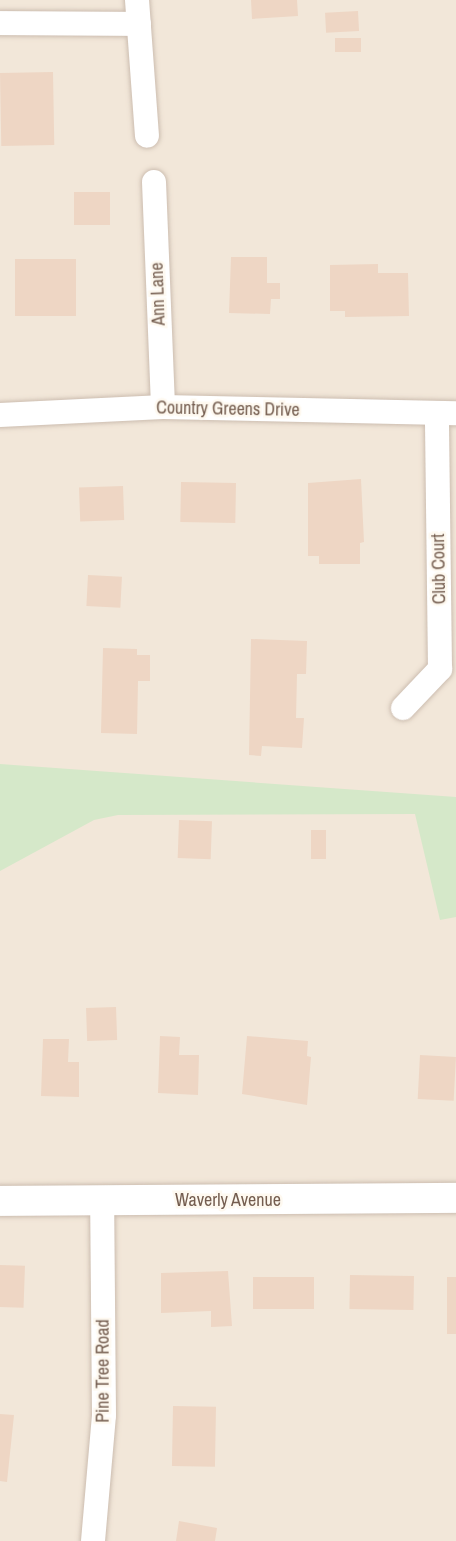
<!DOCTYPE html>
<html>
<head>
<meta charset="utf-8">
<style>
  body { margin:0 }
  #map { position:relative; width:456px; height:1541px; overflow:hidden; background:#fbf5ea; font-family:"Archivo Narrow",sans-serif }
  div>[style] { position:absolute }
  [style*='--x'] { left:calc(var(--x)*1px); top:calc(var(--y)*1px); width:calc(var(--w)*1px); rotate:calc(var(--a)*1deg) }
  .residential>* { inset:0; background:#f2e7d9; transform-origin:0 0 }
  .green>* { inset:0; background:#d5e8c9 }
  .building>* { inset:0; background:#eed6c4; transform-origin:0 0 }
  .roads { filter:drop-shadow(0 0 2px #ccbdb0) drop-shadow(0 0 2px #ccbdb0) }
  .minor>* { height:24px; margin:-12px; padding:0 12px; transform-origin:12px; border-radius:12px; background:#fff }
  .tertiary>* { height:30px; margin:-15px; padding:0 15px; transform-origin:15px; border-radius:15px; background:#fff }
  span { translate:-50% -50%; white-space:nowrap; text-align:center; line-height:1.15; -webkit-text-stroke:5px #fef9f0; paint-order:stroke }
  .street-label { font-size:18px; color:#745d4f }
</style>
</head>
<body>
<div id="map">
  <div class="residential">
    <i style="left:0;top:0;width:456px;height:1541px"></i>
  </div>
  <div class="green">
    <i style="clip-path:polygon(0 764px,456px 797px,456px 917px,440px 920px,415px 814px,118px 815px,94px 820px,0 871px)"></i>
  </div>
  <div class="building">
    <i style="clip-path:polygon(251px 0,297px 0,298px 16px,252px 19px)"></i>
    <i style="left:358px;top:11px;width:20px;height:33px;rotate:87deg"></i>
    <i style="left:335px;top:38px;width:26px;height:14px"></i>
    <i style="left:53px;top:72px;width:73px;height:53px;rotate:89deg"></i>
    <i style="left:110px;top:192px;width:33px;height:36px;rotate:90deg"></i>
    <i style="clip-path:polygon(231px 257px,267px 257px,267px 283px,280px 283px,280px 299px,271px 299px,270px 314px,229px 313px)"></i>
    <i style="left:15px;top:259px;width:61px;height:57px"></i>
    <i style="clip-path:polygon(378px 264px,378px 273px,408px 273px,409px 316px,345px 317px,345px 311px,330px 311px,330px 265px)"></i>
    <i style="clip-path:polygon(361px 479px,364px 542px,360px 543px,360px 564px,319px 564px,319px 556px,308px 556px,308px 483px)"></i>
    <i style="left:181px;top:482px;width:55px;height:40px;rotate:1deg"></i>
    <i style="left:123px;top:486px;width:34px;height:44px;rotate:88deg"></i>
    <i style="left:88px;top:575px;width:34px;height:31px;rotate:3deg"></i>
    <i style="clip-path:polygon(251px 639px,307px 641px,306px 674px,297px 674px,296px 718px,304px 718px,302px 748px,262px 746px,261px 756px,249px 755px)"></i>
    <i style="clip-path:polygon(103px 648px,137px 649px,137px 655px,150px 655px,150px 681px,138px 681px,137px 734px,101px 733px)"></i>
    <i style="left:179px;top:820px;width:33px;height:38px;rotate:2deg"></i>
    <i style="left:311px;top:830px;width:15px;height:29px"></i>
    <i style="left:116px;top:1007px;width:33px;height:30px;rotate:88deg"></i>
    <i style="clip-path:polygon(160px 1036px,180px 1037px,179px 1055px,199px 1055px,198px 1095px,158px 1093px)"></i>
    <i style="clip-path:polygon(247px 1036px,308px 1041px,307px 1056px,311px 1057px,307px 1105px,242px 1094px)"></i>
    <i style="clip-path:polygon(43px 1039px,69px 1039px,68px 1062px,79px 1062px,79px 1097px,41px 1096px)"></i>
    <i style="left:420px;top:1055px;width:36px;height:44px;rotate:3deg"></i>
    <i style="left:0;top:1265px;width:25px;height:42px;rotate:2deg"></i>
    <i style="clip-path:polygon(228px 1271px,232px 1326px,211px 1327px,211px 1311px,161px 1313px,161px 1273px)"></i>
    <i style="left:350px;top:1275px;width:64px;height:34px;rotate:1deg"></i>
    <i style="left:253px;top:1277px;width:61px;height:32px"></i>
    <i style="left:447px;top:1277px;width:9px;height:57px"></i>
    <i style="left:173px;top:1406px;width:43px;height:60px;rotate:1deg"></i>
    <i style="clip-path:polygon(0 1414px,14px 1415px,7px 1482px,0 1481px)"></i>
    <i style="clip-path:polygon(179px 1521px,217px 1528px,215px 1541px,176px 1541px)"></i>
  </div>
  <div class="roads">
    <div class="minor">
      <i style="--x:137;--y:0;--w:136;--a:85.8"></i>
      <i style="--x:0;--y:23;--w:139;--a:0.4"></i>
      <i style="--x:154;--y:182;--w:225;--a:87.7"></i>
      <i style="--x:0;--y:415;--w:163;--a:-2.8"></i>
      <i style="--x:163;--y:407;--w:293;--a:1.2"></i>
      <i style="--x:403;--y:708;--w:54;--a:-46.5"></i>
      <i style="--x:440;--y:669;--w:254;--a:-90.7"></i>
      <i style="--x:93;--y:1541;--w:126;--a:-85"></i>
      <i style="--x:104;--y:1415;--w:215;--a:-90.5"></i>
    </div>
    <div class="tertiary">
      <i style="--x:0;--y:1201;--w:456;--a:-0.4"></i>
    </div>
  </div>
  <div class="street-label">
    <span style="left:158px;top:294px;rotate:-92deg">Ann Lane</span>
    <span style="left:228px;top:409px;rotate:1deg">Country Greens Drive</span>
    <span style="left:439px;top:569px;rotate:-91deg">Club Court</span>
    <span style="left:228px;top:1200px">Waverly Avenue</span>
    <span style="left:103px;top:1371px;rotate:-90deg">Pine Tree Road</span>
  </div>
</div>
</body>
</html>
